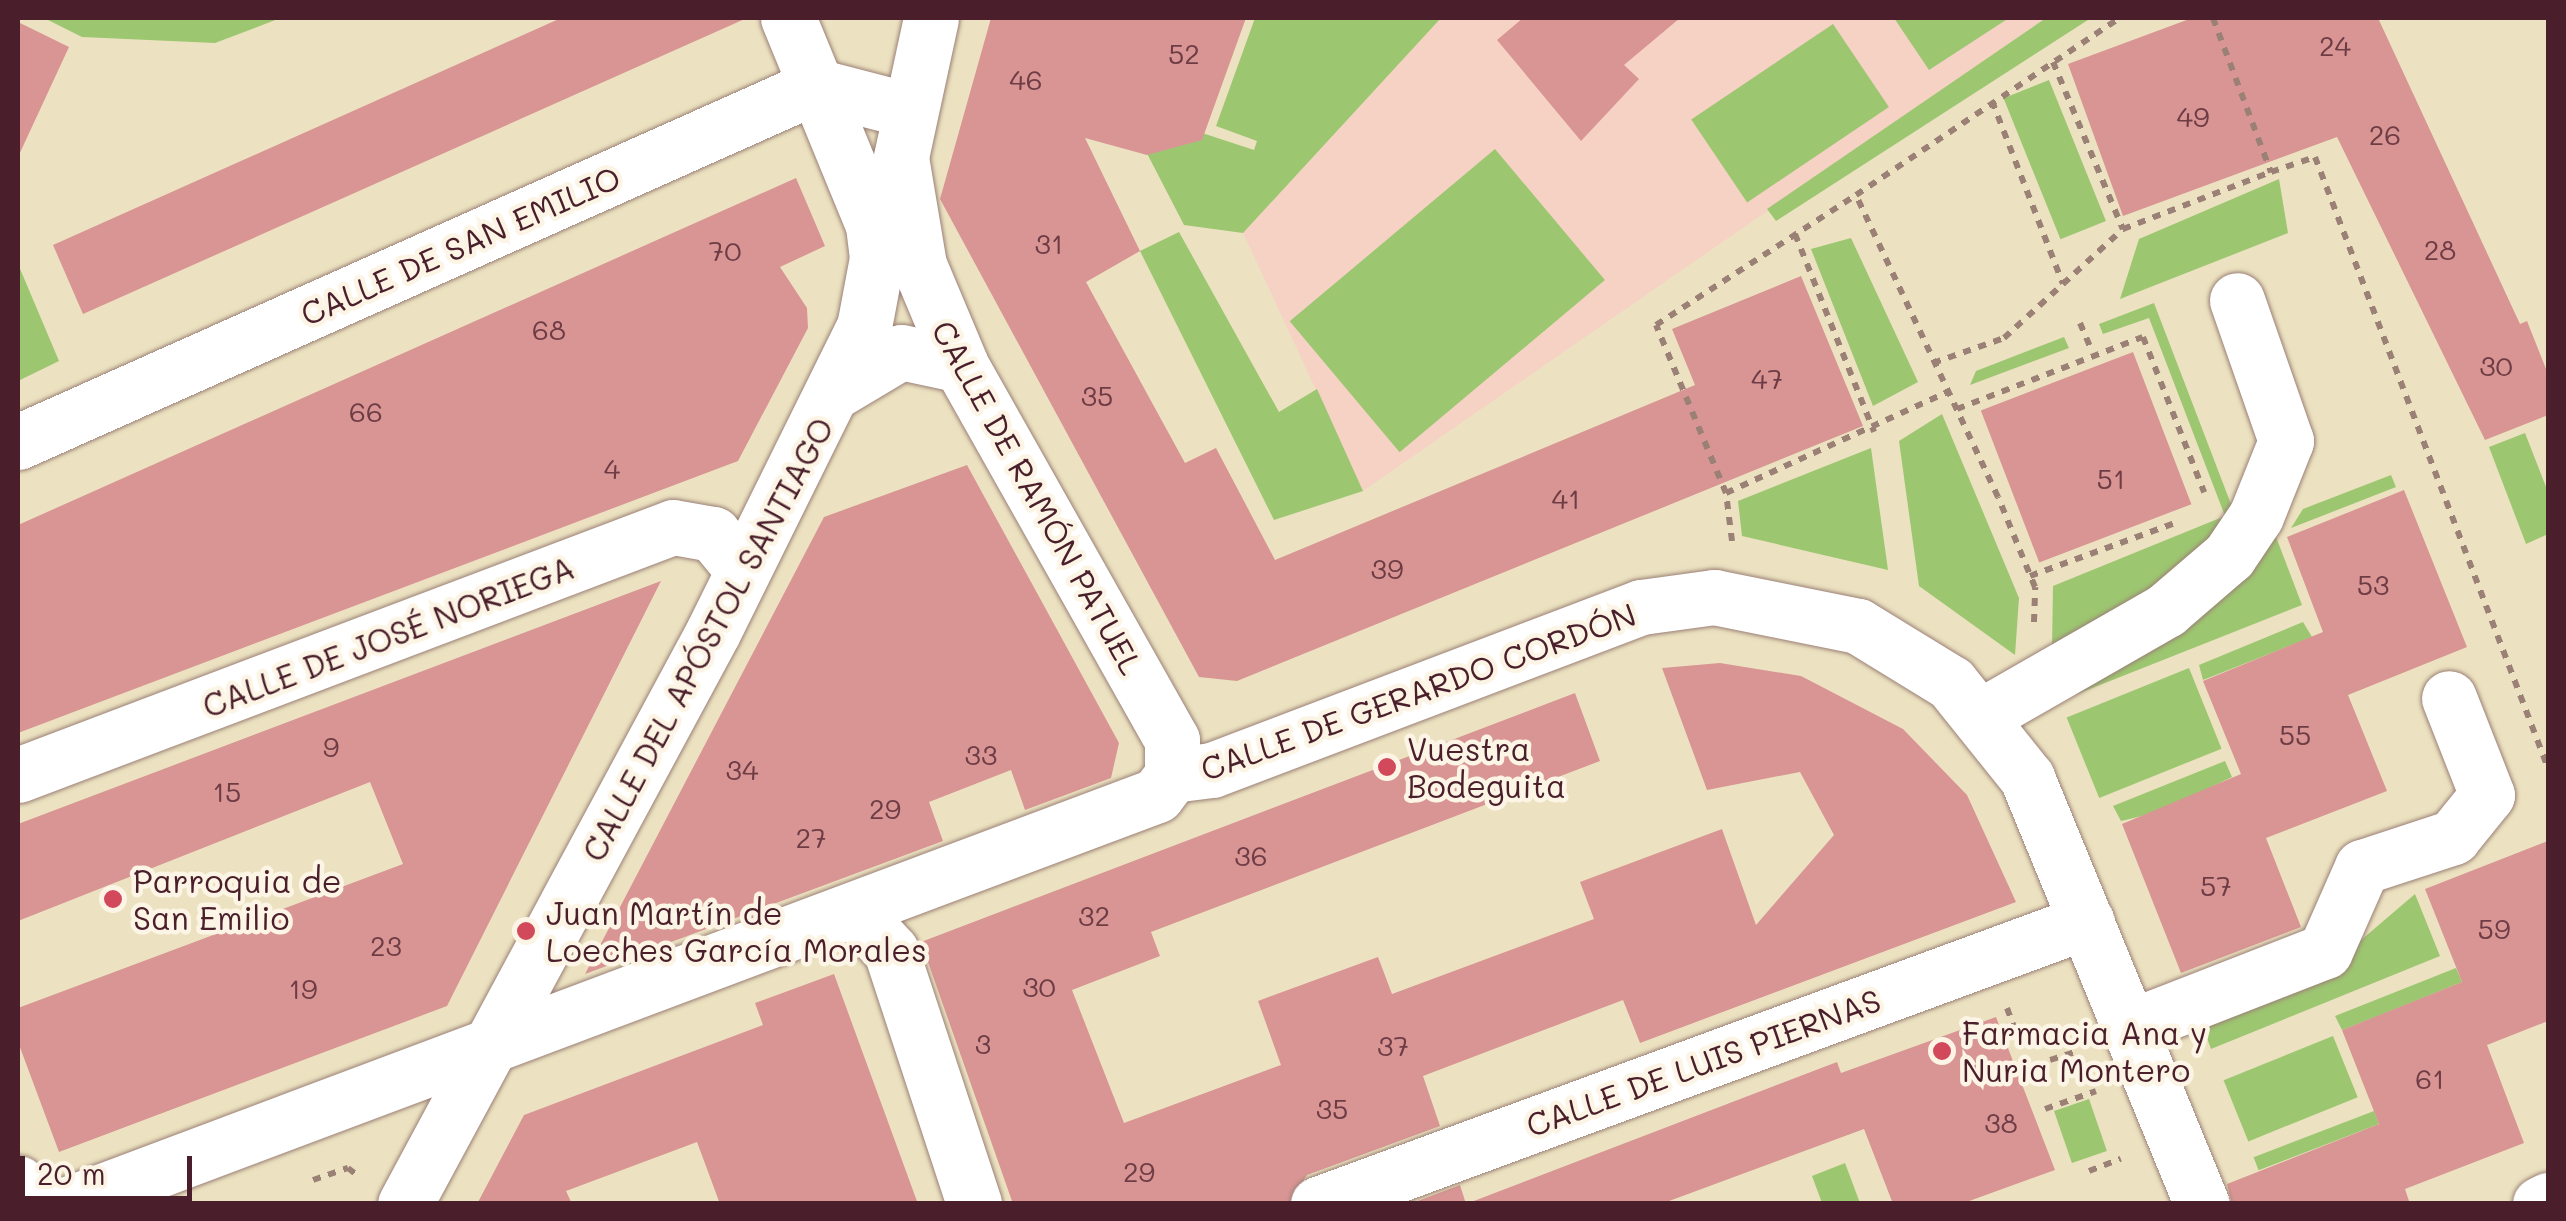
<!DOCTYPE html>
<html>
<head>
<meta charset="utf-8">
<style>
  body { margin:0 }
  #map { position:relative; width:2566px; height:1221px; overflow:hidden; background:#ece2c1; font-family:Mali,sans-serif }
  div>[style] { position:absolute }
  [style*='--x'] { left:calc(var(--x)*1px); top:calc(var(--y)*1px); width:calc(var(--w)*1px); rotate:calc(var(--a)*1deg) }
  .built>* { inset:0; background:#f6d2c5 }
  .green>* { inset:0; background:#9dc671; transform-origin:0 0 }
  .building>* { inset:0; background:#d99594; transform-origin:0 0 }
  .path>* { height:6px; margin-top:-3px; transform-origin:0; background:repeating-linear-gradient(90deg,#9b8076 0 8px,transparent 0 16px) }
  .roads { filter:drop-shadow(0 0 2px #9b8076) drop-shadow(0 0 2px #9b8076) }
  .minor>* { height:55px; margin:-27.5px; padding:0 27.5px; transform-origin:27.5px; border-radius:27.5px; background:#fff }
  .dots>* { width:28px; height:28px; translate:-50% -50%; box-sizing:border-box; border:5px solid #fcf5e5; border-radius:50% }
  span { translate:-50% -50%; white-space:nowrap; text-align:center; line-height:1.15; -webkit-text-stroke:9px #fcf5e5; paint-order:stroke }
  .number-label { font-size:28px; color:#6e3c45 }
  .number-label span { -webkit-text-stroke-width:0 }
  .street-label { font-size:32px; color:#4a1f2b }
  .poi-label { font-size:32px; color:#4a1f2b }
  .left { translate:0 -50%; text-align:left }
  .frame { position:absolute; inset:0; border:20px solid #4a1f2b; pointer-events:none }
  .scale { position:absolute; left:20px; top:1156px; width:172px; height:45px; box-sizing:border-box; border:5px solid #4a1f2b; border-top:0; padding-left:12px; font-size:30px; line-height:35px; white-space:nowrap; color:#4a1f2b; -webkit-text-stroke:8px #fcf5e5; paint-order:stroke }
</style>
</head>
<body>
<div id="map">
  <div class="built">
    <i style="clip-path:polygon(1441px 18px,2046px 18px,1363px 491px,1243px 233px)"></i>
  </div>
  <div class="green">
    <i style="clip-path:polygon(44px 18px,278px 18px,278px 19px,215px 43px,82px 37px)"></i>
    <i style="clip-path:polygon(1255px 18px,1441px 18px,1243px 233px,1184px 225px,1123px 107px,1254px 150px,1257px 141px,1216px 126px)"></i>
    <i style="clip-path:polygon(1894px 18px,2009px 18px,1929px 70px)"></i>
    <i style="clip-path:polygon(2046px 18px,2091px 18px,1776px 221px,1767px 209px)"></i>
    <i style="left:1833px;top:24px;width:100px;height:171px;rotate:56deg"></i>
    <i style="left:2049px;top:80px;width:152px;height:49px;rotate:68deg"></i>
    <i style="left:1495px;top:149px;width:171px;height:268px;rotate:50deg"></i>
    <i style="clip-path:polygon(2279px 179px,2288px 233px,2120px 299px,2139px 239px)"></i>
    <i style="clip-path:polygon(1179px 232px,1279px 412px,1317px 389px,1363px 491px,1274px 520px,1140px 251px)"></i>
    <i style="clip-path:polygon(1851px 238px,1918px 382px,1873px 406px,1811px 249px)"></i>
    <i style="clip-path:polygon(18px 264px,59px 361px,18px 381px)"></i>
    <i style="clip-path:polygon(2154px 303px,2234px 512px,2162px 590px,2052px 648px,2053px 586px,2225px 516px,2149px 318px,2103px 334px,2099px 324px)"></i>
    <i style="clip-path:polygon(2064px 337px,2069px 348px,1970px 385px,1976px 371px)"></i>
    <i style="clip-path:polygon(1942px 414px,2019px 598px,2015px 655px,1919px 586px,1899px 441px)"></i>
    <i style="clip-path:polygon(2525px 433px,2548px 492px,2548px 534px,2526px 544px,2489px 447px)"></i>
    <i style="clip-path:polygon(1871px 448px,1888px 570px,1742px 536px,1738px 501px)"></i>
    <i style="clip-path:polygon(2391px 475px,2396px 487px,2291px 528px,2303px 509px)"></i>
    <i style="clip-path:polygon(2273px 529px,2302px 605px,2057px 702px)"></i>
    <i style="clip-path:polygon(2303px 622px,2312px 637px,2203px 680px,2199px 665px)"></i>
    <i style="left:2189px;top:668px;width:87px;height:132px;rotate:68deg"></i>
    <i style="clip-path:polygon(2225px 761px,2232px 777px,2159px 812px,2121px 821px,2113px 806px)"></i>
    <i style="clip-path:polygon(2415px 894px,2440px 956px,2211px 1049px,2203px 1027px,2333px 964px)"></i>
    <i style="clip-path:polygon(2456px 968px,2462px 982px,2378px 1016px,2342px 1030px,2335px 1016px)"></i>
    <i style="left:2333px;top:1036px;width:66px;height:118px;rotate:68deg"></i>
    <i style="left:2089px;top:1099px;width:55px;height:37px;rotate:71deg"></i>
    <i style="left:2374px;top:1111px;width:14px;height:129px;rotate:69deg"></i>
    <i style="clip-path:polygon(1845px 1163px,1860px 1203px,1822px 1203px,1812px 1176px)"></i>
  </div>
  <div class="building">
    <i style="clip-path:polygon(561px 18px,747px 18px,83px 314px,53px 245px)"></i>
    <i style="clip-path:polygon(991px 18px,1246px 18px,1202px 140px,1147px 155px,1085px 138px,1140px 251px,1086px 282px,1185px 463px,1216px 448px,1275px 560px,1695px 385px,1672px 329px,1801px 276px,1863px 426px,1237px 681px,1199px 677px,940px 199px)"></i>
    <i style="clip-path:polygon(1523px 18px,1680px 18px,1624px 65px,1639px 79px,1581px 141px,1497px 40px)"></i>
    <i style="clip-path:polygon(2192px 18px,2378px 18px,2520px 324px,2527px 321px,2548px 374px,2548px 415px,2485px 440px,2337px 137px,2123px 216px,2068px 64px)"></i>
    <i style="clip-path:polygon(18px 22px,69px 47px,18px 157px)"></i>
    <i style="clip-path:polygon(796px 178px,825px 246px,780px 267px,807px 308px,808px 328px,738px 461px,18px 733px,18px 525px)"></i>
    <i style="left:2133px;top:352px;width:163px;height:163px;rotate:69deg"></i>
    <i style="clip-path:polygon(967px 465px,1119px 743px,1111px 778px,1025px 810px,1011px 770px,929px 802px,943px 841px,585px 974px,824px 517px)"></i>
    <i style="clip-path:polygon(2404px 490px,2467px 647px,2348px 695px,2387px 791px,2266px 838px,2301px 927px,2181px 973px,2122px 824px,2241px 774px,2203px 681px,2323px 632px,2287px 537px)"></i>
    <i style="clip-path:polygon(661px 581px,447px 1006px,59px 1152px,18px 1042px,18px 1008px,403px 864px,370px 782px,18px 921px,18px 824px)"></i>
    <i style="clip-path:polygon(1720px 663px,1801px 676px,1903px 729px,1967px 795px,2016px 902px,1640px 1043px,1623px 1000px,1423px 1076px,1440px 1126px,1307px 1175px,1288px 1204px,1013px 1204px,921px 942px,1575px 693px,1600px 761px,1151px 932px,1160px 956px,1072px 990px,1124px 1123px,1281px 1065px,1258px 1001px,1378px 957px,1392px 994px,1594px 919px,1580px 882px,1722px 829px,1756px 925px,1834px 835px,1800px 772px,1707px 790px,1662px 668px)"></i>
    <i style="clip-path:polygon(2548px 841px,2548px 1021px,2487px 1045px,2524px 1143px,2405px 1189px,2410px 1204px,2232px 1204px,2227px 1184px,2379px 1124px,2342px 1030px,2462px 982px,2425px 889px)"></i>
    <i style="clip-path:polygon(834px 974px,918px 1204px,720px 1204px,697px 1142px,566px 1191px,572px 1204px,477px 1204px,524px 1115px,763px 1025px,755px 1003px)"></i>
    <i style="clip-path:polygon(1996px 1017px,2055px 1170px,1961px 1204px,1893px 1204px,1864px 1129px,1661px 1204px,1466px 1204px,1837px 1062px,1841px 1073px)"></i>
    <i style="clip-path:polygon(1460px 1185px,1466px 1204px,1410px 1204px)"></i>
  </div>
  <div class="path">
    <i style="--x:2213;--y:18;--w:165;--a:69.4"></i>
    <i style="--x:2271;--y:172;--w:46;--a:-18.8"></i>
    <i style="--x:2315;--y:157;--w:654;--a:69.13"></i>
    <i style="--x:2053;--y:62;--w:181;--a:67.3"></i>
    <i style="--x:1992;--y:101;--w:196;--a:68.8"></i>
    <i style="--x:1795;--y:234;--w:213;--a:68.2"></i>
    <i style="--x:2080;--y:323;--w:30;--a:67"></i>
    <i style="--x:1933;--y:363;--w:75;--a:-19.4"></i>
    <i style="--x:2004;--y:338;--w:161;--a:-42.5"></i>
    <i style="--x:2123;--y:229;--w:159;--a:-21.1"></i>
    <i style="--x:1957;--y:409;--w:199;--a:-21.2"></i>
    <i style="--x:2143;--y:337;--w:167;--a:68.5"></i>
    <i style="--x:1726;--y:493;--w:244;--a:-24.5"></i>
    <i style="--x:1732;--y:541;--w:48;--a:-97.1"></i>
    <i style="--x:1726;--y:493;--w:182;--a:-112.6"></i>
    <i style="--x:1656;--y:325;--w:239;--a:-33"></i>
    <i style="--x:2030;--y:576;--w:154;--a:-20.1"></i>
    <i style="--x:2034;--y:622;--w:35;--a:-88"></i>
    <i style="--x:2035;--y:587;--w:97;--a:-112.3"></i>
    <i style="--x:1998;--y:497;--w:334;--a:-115.2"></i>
    <i style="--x:1856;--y:195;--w:317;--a:-33.9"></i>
    <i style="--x:2007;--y:1008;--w:20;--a:70"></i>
    <i style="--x:2050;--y:1060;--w:29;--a:-18"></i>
    <i style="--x:2045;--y:1109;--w:54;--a:-19.4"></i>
    <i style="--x:2089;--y:1171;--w:34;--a:-21"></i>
    <i style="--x:313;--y:1180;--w:37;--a:-19"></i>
    <i style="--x:348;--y:1168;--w:11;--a:38"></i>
  </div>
  <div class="roads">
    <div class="minor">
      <i style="--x:837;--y:390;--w:74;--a:-30.7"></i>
      <i style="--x:901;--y:352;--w:61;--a:12.2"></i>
      <i style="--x:18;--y:442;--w:874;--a:-24.04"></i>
      <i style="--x:816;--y:86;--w:95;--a:14.6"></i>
      <i style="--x:1983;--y:715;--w:211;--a:-29.8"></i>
      <i style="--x:2166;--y:610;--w:83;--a:-40.6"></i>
      <i style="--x:2229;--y:556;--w:48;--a:-56"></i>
      <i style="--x:2256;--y:516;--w:81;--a:-68.2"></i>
      <i style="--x:2286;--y:441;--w:149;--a:-109.2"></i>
      <i style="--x:18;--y:775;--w:700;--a:-20.74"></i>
      <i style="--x:673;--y:527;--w:41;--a:9.9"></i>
      <i style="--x:713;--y:534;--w:45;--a:50.4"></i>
      <i style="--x:1172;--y:775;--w:40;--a:-7.1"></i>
      <i style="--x:1212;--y:770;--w:459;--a:-20.8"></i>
      <i style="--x:1641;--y:607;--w:74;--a:-7.8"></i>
      <i style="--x:1714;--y:597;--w:147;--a:11.4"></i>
      <i style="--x:1858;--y:626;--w:109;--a:31.5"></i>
      <i style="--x:1951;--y:683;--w:122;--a:51.3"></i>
      <i style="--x:2027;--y:778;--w:461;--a:67.7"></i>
      <i style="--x:853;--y:910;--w:56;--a:47.2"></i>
      <i style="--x:891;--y:951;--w:266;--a:71.8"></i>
      <i style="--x:2130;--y:1027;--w:209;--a:-21.3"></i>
      <i style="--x:2325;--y:951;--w:92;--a:-66.2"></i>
      <i style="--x:2362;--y:867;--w:96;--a:-18.2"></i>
      <i style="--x:2453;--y:837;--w:54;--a:-51"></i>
      <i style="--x:2487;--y:795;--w:104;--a:-111.4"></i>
      <i style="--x:18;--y:1183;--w:21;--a:87"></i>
      <i style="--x:68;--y:1204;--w:1163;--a:-20.58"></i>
      <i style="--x:1157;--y:795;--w:25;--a:-53"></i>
      <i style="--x:1172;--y:775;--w:35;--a:-90"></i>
      <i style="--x:1172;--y:740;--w:430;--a:-119.4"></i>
      <i style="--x:961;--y:365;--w:108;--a:-112.8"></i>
      <i style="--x:919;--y:265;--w:109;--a:-99.5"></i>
      <i style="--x:901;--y:157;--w:142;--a:-77.8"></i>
      <i style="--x:405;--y:1204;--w:650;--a:-61.7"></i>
      <i style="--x:713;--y:632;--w:340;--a:-63.7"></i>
      <i style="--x:864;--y:327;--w:70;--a:-79.3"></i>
      <i style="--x:877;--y:258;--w:33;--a:-97"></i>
      <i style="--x:873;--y:225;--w:224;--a:-112.3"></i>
      <i style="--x:1318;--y:1204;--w:819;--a:-20.2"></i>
      <i style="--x:2540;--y:1204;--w:9;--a:-27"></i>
    </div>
  </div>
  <div class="dots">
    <i style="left:1387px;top:767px;background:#d1495b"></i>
    <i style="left:113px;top:899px;background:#d1495b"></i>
    <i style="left:526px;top:931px;background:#d1495b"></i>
    <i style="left:1942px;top:1051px;background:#d1495b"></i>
  </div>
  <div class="number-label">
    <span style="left:2335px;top:45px">24</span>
    <span style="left:1184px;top:53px">52</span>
    <span style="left:1026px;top:79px">46</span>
    <span style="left:2193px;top:116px">49</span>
    <span style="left:2385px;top:134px">26</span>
    <span style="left:1049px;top:243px">31</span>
    <span style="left:2440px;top:249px">28</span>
    <span style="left:725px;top:250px">70</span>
    <span style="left:549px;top:329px">68</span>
    <span style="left:2496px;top:365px">30</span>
    <span style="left:1767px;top:378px">47</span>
    <span style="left:1097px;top:395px">35</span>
    <span style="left:366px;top:411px">66</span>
    <span style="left:612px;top:468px">4</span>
    <span style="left:2111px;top:478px">51</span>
    <span style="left:1566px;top:498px">41</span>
    <span style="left:1387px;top:568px">39</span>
    <span style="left:2373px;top:584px">53</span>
    <span style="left:2295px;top:734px">55</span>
    <span style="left:331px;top:746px">9</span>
    <span style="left:981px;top:754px">33</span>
    <span style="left:742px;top:769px">34</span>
    <span style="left:227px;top:791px">15</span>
    <span style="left:885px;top:808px">29</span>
    <span style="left:811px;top:837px">27</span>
    <span style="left:1251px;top:855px">36</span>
    <span style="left:2216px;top:885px">57</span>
    <span style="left:1094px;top:915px">32</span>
    <span style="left:2494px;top:928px">59</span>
    <span style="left:386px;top:945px">23</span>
    <span style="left:1039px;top:986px">30</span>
    <span style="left:303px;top:988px">19</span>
    <span style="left:983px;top:1043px">3</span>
    <span style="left:1393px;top:1045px">37</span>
    <span style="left:2430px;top:1078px">61</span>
    <span style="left:1332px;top:1108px">35</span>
    <span style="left:2001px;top:1122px">38</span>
    <span style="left:1139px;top:1171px">29</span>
  </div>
  <div class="street-label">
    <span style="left:460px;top:245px;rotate:-24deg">CALLE DE SAN EMILIO</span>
    <span style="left:1038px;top:497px;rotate:61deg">CALLE DE RAMÓN PATUEL</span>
    <span style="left:388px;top:636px;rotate:-21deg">CALLE DE JOSÉ NORIEGA</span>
    <span style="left:707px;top:639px;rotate:-62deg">CALLE DEL APÓSTOL SANTIAGO</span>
    <span style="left:1418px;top:691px;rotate:-20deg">CALLE DE GERARDO CORDÓN</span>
    <span style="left:1703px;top:1062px;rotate:-20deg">CALLE DE LUIS PIERNAS</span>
  </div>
  <div class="poi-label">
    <span class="left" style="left:1407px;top:767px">Vuestra<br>Bodeguita</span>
    <span class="left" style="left:133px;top:899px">Parroquia de<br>San Emilio</span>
    <span class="left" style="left:546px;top:931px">Juan Martín de<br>Loeches García Morales</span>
    <span class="left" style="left:1962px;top:1051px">Farmacia Ana y<br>Nuria Montero</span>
  </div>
  <div class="frame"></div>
  <div class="scale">20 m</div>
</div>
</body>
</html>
